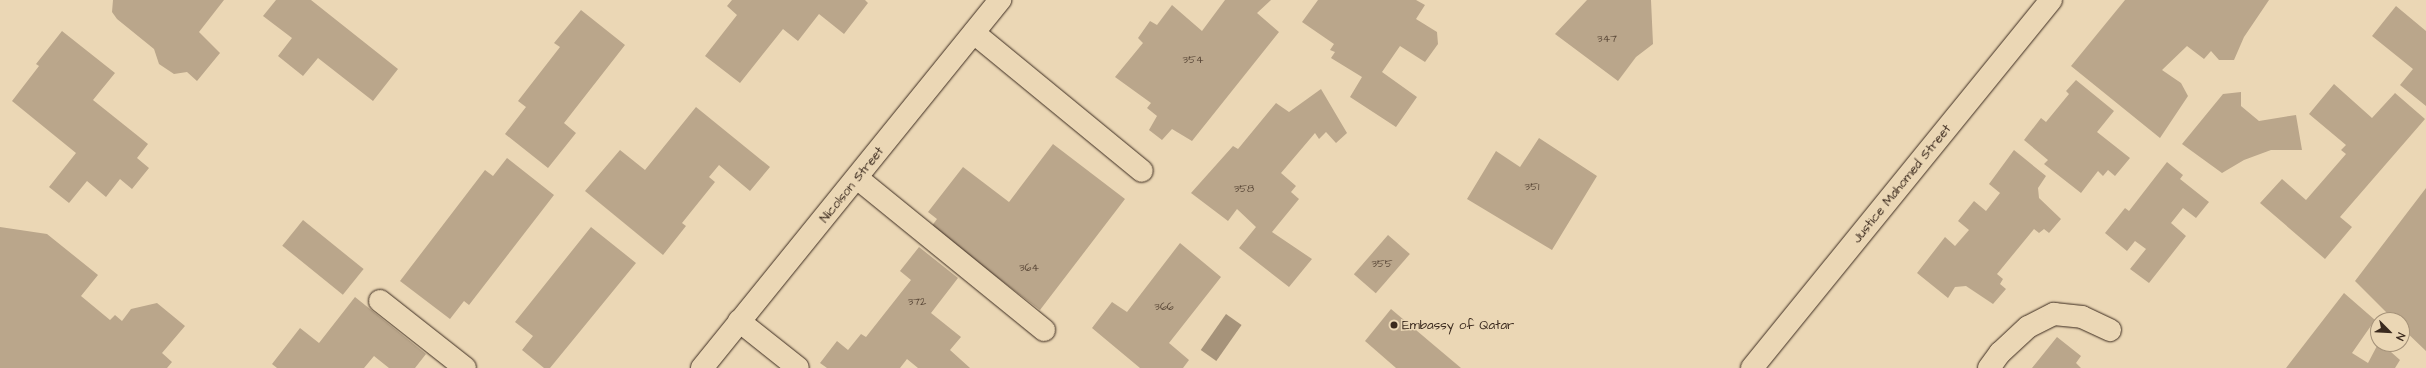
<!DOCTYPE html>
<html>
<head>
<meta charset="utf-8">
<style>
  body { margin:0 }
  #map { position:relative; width:2426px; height:368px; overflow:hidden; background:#ebd7b5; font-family:"Architects Daughter",sans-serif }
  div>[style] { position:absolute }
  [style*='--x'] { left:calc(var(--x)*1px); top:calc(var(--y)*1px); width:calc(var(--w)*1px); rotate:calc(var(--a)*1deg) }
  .water>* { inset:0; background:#a6937a; transform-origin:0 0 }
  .building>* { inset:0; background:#baa68b; transform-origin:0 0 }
  .roads { filter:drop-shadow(0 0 1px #3b2a1e) drop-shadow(0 0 1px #3b2a1e) }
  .minor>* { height:22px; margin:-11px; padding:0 11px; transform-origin:11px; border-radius:11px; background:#ebd7b5 }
  .major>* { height:22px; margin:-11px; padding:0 11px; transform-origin:11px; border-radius:11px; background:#ebd7b5 }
  .dots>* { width:11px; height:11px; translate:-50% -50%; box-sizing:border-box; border:2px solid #ebd7b5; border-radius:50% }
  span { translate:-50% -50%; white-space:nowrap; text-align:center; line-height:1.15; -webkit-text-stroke:3px #ebd7b5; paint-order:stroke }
  .number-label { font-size:11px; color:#5b4939 }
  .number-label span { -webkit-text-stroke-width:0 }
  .street-label { font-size:13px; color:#3b2a1e }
  .poi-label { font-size:13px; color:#3b2a1e }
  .left { translate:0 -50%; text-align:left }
  .north { position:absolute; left:2370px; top:312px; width:40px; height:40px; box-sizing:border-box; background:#ebd7b5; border:1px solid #a59279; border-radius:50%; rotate:114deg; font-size:11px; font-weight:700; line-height:16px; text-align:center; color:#3b2a1e }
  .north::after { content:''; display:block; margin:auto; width:14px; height:18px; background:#3b2a1e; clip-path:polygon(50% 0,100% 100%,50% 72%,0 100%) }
</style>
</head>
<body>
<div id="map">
  <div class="water">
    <i style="left:1226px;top:314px;width:19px;height:44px;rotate:35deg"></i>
  </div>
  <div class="building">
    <i style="clip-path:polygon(113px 0,224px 0,199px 32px,220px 53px,197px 81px,187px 72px,174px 74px,159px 64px,154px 49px,117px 19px,112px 12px)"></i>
    <i style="clip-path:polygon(276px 0,311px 0,398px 69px,373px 101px,318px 58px,303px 76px,278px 56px,292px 38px,263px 16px)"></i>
    <i style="clip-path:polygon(732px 0,865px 0,868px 3px,844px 34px,819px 14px,798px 41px,783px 29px,740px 83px,705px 56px,737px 15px,727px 6px)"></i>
    <i style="clip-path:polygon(1225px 0,1271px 0,1257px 13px,1279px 32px,1192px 141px,1172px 129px,1162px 140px,1149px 130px,1157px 116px,1147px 108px,1151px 103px,1115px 77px,1143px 43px,1138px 38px,1150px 21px,1157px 25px,1172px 5px,1202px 31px)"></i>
    <i style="clip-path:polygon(1318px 0,1416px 0,1425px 5px,1416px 19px,1437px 32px,1438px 44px,1425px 62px,1400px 46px,1382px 72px,1417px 97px,1396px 127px,1350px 97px,1362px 77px,1331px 58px,1335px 52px,1330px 50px,1334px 44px,1302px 22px)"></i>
    <i style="clip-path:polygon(1587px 0,1651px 0,1653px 44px,1636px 57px,1618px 81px,1555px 34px)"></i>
    <i style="clip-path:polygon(2125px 0,2269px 0,2244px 37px,2234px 60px,2219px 60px,2211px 51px,2204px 59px,2187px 46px,2162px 70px,2181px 83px,2188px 96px,2160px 138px,2071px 66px)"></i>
    <i style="clip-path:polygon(2396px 6px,2426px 31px,2426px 106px,2400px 85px,2413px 69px,2372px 36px)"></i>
    <i style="clip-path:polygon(581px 10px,625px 45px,564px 123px,576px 133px,548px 168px,505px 134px,526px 107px,518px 101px,560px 47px,554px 43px)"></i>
    <i style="clip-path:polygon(62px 31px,115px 73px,93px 100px,148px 144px,137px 158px,149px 168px,132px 189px,120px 179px,106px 197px,87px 181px,69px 203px,49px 187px,76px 153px,12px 101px,39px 66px,36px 64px)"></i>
    <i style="clip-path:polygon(2076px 80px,2114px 111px,2097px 132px,2130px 158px,2115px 176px,2108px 170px,2103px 176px,2098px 171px,2081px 193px,2044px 164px,2048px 160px,2024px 140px,2041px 118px,2046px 122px,2069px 94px,2066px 91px)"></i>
    <i style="clip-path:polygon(2334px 84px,2372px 118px,2395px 93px,2425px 119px,2340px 217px,2352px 227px,2325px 259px,2260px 203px,2282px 179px,2306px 200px,2346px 154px,2341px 150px,2346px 145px,2309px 114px)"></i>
    <i style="clip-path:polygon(1321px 89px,1347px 133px,1336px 143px,1326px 132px,1319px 139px,1315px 133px,1281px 173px,1296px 186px,1291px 192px,1299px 199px,1272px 232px,1312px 259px,1289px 287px,1239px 248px,1256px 227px,1237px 209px,1228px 221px,1191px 193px,1233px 146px,1238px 149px,1276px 103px,1289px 112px)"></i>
    <i style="clip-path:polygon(2241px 92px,2241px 106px,2259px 121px,2296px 115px,2302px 150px,2271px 150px,2244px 160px,2222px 173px,2182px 144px,2223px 94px)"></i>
    <i style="clip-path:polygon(696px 107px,770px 167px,750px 191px,719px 165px,709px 177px,715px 182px,682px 223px,686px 226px,663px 255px,585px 191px,620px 150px,645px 170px)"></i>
    <i style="clip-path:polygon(1539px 138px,1597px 176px,1552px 250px,1467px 199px,1496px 151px,1520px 167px)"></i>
    <i style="clip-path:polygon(1053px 144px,1125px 199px,1040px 310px,931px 227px,937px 219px,928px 212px,963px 167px,1009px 202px)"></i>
    <i style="clip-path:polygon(2014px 150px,2046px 176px,2038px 188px,2039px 198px,2061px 219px,2049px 233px,2044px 229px,2039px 233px,2034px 229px,1997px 274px,2003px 279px,2000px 284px,2006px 289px,1993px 304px,1966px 286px,1955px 287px,1948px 298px,1917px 273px,1945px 237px,1955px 246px,1969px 230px,1958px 221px,1974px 201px,1986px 211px,2000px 193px,1989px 184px)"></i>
    <i style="clip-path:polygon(507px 158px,554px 195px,469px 305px,464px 301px,450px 319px,400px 281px,485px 170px,493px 176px)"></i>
    <i style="clip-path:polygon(2167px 162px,2183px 175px,2180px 179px,2209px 202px,2196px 218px,2183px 208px,2171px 223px,2186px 236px,2149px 283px,2130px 269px,2146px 249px,2135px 241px,2127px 251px,2105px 233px,2125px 208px,2129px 211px)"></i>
    <i style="clip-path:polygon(2426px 188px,2426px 351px,2402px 328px,2402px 320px,2394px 320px,2355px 281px)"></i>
    <i style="left:303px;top:220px;width:78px;height:33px;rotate:39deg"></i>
    <i style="clip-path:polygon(0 227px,47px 234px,98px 275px,81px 296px,110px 320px,115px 315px,122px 321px,131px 309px,157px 303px,185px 326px,162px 353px,172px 362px,167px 368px,0 368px)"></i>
    <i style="clip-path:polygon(591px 227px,636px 263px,550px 368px,544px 368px,522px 350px,533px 336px,515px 322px)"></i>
    <i style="left:1388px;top:235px;width:29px;height:52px;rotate:41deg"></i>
    <i style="clip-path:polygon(1180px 243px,1221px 277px,1169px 343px,1189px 360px,1183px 368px,1140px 368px,1092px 328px,1112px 302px,1127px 312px)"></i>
    <i style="clip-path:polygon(919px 247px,958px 278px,931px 313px,961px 337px,950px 350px,970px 368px,918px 368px,907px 359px,900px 368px,827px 368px,820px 363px,837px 341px,848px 350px,861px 334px,866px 337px,911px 280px,900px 271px)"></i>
    <i style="clip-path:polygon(2344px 293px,2375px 320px,2352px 353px,2368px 363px,2378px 344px,2382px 344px,2400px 360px,2395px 368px,2286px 368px)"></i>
    <i style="clip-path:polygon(355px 297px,426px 354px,415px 368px,389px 368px,374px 356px,364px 368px,277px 368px,272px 364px,300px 328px,319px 343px)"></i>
    <i style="clip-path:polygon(1391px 309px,1461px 368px,1396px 368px,1365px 341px)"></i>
    <i style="clip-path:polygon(2057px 337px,2081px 356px,2076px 363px,2081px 368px,2032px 368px)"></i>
  </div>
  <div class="roads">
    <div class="minor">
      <i style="--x:974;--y:33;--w:217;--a:39.4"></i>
      <i style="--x:857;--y:178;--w:241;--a:39.1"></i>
      <i style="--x:380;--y:301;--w:108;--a:38.2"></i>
      <i style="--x:739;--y:321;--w:75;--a:38.5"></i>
      <i style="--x:702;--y:368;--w:474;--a:-51"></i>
      <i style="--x:1989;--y:368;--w:19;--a:-54"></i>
      <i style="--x:2000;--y:353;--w:38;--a:-43"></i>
      <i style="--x:2028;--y:327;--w:29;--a:-27"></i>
      <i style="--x:2054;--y:314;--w:28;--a:6"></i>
      <i style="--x:2082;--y:317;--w:31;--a:25"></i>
    </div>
    <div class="major">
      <i style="--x:1752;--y:368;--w:474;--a:-50.9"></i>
    </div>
  </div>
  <div class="dots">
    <i style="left:1394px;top:325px;background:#3b2a1e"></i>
  </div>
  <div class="number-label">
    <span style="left:1607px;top:39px">347</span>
    <span style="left:1193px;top:60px">354</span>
    <span style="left:1532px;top:187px">351</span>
    <span style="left:1244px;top:189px">358</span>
    <span style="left:1382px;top:264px">355</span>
    <span style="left:1029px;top:268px">364</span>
    <span style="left:917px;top:302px">372</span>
    <span style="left:1164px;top:307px">366</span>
  </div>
  <div class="street-label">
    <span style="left:1902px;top:184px;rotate:-51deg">Justice Mahomed Street</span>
    <span style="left:852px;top:185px;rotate:-51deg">Nicolson Street</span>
  </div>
  <div class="poi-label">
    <span class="left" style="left:1402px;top:325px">Embassy of Qatar</span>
  </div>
  <div class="north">N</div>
</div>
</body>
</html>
